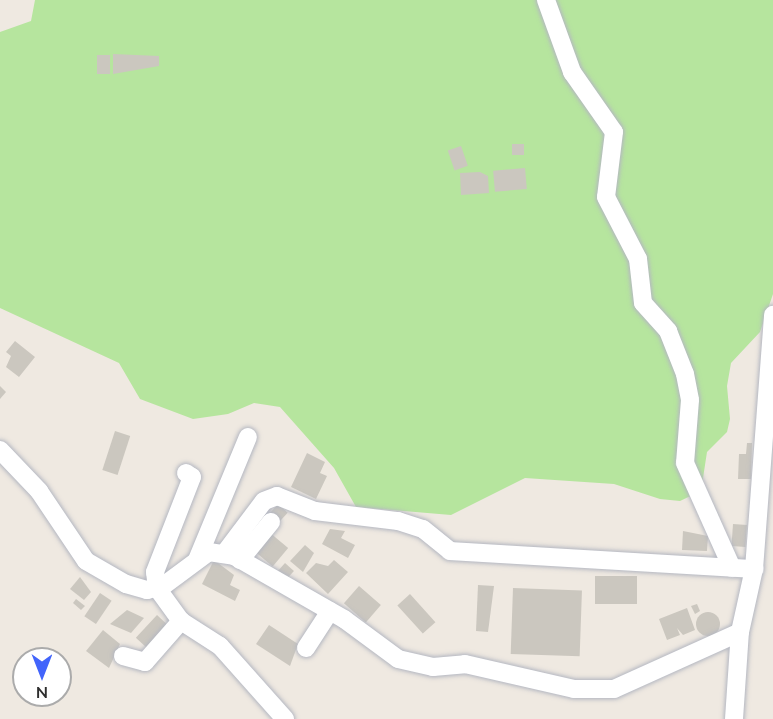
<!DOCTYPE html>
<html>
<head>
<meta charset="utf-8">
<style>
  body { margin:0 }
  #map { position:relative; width:773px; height:719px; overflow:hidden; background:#efe9e1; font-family:Mulish,sans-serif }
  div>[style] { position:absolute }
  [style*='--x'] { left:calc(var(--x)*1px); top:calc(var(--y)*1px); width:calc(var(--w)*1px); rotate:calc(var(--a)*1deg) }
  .green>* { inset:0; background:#b6e59e }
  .building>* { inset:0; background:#cbc7bf; transform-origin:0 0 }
  .round { border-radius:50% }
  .roads { filter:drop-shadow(0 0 2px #b4b7c1) drop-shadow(0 0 2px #b4b7c1) }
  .minor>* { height:18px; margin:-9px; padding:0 9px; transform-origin:9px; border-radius:9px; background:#fff }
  span { translate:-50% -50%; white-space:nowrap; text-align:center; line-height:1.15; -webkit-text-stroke:4.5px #fff; paint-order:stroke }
  .north { position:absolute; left:12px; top:647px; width:60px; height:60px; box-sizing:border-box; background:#fff; border:2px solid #ababab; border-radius:50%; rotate:180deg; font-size:16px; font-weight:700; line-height:24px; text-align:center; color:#2e2e2e }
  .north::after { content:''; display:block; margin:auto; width:21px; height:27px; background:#4264fb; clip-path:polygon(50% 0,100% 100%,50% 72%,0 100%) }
</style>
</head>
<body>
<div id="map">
  <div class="green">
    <i style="clip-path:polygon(35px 0,773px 0,773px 294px,760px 332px,731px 363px,727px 386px,730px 419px,727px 432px,707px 452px,701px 491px,680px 501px,660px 499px,614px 484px,525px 478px,451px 515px,356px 507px,334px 468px,280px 407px,254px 403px,228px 414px,193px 419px,140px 399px,119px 363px,0 308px,0 32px,31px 21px)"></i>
  </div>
  <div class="building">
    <i style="clip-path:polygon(113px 54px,159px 56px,159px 66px,113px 74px)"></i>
    <i style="left:97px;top:55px;width:13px;height:19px"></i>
    <i style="left:512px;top:144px;width:12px;height:11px"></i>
    <i style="left:461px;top:146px;width:21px;height:14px;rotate:71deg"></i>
    <i style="left:525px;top:168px;width:21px;height:32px;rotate:85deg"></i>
    <i style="clip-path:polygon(480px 172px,488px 176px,489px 193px,461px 195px,460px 173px)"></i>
    <i style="clip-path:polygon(15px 341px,35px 357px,19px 377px,6px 367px,11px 356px,6px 352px)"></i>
    <i style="clip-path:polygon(0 386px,6px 392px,0 399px)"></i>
    <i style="left:115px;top:431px;width:16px;height:41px;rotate:18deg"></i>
    <i style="clip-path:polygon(747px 443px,752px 443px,751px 479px,738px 479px,739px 454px,746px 454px)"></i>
    <i style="clip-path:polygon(307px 453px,325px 462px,320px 473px,327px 476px,316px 499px,291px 487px)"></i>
    <i style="left:278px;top:504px;width:13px;height:12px;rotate:42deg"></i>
    <i style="left:733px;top:524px;width:14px;height:22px;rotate:4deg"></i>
    <i style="clip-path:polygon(330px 529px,345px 531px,341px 538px,355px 545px,348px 558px,322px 544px)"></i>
    <i style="clip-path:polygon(683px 531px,708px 536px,707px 551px,682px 550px)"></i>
    <i style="left:269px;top:532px;width:25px;height:24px;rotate:40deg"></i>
    <i style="clip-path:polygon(305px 545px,314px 553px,303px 572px,290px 561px)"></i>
    <i style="clip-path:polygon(214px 560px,234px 575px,230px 585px,240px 590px,235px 601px,202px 584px)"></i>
    <i style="clip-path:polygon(334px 560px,348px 572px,328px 594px,306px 573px,316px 563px,328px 566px)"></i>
    <i style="left:285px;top:563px;width:12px;height:10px;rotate:42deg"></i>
    <i style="left:595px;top:576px;width:42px;height:28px"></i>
    <i style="clip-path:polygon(80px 577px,91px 592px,84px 600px,70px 589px)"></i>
    <i style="clip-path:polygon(478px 585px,494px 586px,488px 632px,476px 631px)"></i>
    <i style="left:359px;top:586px;width:29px;height:23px;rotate:41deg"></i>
    <i style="left:513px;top:588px;width:69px;height:66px;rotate:2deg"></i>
    <i style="left:100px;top:593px;width:14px;height:28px;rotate:34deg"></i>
    <i style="left:410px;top:594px;width:38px;height:17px;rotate:48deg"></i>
    <i style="clip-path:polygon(76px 599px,85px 606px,81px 610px,73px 603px)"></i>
    <i style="clip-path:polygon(697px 604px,700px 611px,695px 614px,691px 606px)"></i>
    <i style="clip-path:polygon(687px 608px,695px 630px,683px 635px,677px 628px,680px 635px,667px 640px,659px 619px)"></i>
    <i style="clip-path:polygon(127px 610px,144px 618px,131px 633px,110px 624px)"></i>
    <i class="round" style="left:696px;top:612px;width:24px;height:24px"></i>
    <i style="left:157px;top:615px;width:16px;height:31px;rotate:43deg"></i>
    <i style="clip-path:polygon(269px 625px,298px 644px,290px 666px,256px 644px)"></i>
    <i style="clip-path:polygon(103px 630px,120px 644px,109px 668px,86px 651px)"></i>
  </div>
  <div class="roads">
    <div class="minor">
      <i style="--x:546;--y:0;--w:77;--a:70.1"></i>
      <i style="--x:572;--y:72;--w:73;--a:55"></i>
      <i style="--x:614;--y:132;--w:65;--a:97"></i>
      <i style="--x:606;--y:197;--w:70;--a:62.7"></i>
      <i style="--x:638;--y:259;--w:44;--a:83.5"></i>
      <i style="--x:643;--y:303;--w:38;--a:48"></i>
      <i style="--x:668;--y:331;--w:46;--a:68.4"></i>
      <i style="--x:685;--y:374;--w:26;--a:79"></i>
      <i style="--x:690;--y:400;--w:63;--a:94.5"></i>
      <i style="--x:685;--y:463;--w:115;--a:65.9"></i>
      <i style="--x:0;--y:450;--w:57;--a:46.4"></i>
      <i style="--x:39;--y:491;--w:84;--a:56.1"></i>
      <i style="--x:86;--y:561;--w:46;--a:29.9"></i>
      <i style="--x:126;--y:584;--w:22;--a:16"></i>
      <i style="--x:147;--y:590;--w:16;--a:-14"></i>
      <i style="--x:163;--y:586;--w:57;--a:-36.5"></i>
      <i style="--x:209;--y:552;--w:25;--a:9"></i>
      <i style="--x:234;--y:556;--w:127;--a:29.8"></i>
      <i style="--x:344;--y:619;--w:67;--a:36.5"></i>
      <i style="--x:398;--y:659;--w:36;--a:13"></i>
      <i style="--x:433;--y:667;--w:32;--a:-5"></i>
      <i style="--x:465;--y:664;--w:112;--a:12.9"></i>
      <i style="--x:574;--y:689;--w:40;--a:0"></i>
      <i style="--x:614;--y:689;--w:138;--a:-24.3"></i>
      <i style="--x:186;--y:473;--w:7;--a:34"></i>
      <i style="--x:192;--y:477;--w:102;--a:111.3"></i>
      <i style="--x:155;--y:572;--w:16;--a:83"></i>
      <i style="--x:157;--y:588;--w:41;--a:54"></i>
      <i style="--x:181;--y:621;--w:46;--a:32.7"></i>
      <i style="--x:220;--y:646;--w:98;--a:48.3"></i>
      <i style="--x:224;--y:554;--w:66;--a:-53"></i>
      <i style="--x:264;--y:501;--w:14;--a:-21"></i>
      <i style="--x:277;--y:496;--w:41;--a:21.5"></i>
      <i style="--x:315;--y:511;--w:84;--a:6.9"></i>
      <i style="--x:398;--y:521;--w:26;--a:18"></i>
      <i style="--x:423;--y:529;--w:35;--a:39"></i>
      <i style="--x:450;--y:551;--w:305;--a:3.4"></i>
      <i style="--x:197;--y:560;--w:133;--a:-67.5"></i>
      <i style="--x:240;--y:560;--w:49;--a:-50.8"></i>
      <i style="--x:306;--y:648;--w:44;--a:-57"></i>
      <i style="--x:123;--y:656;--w:23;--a:15"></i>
      <i style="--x:145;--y:662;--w:55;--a:-48.7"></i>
      <i style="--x:734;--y:719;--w:87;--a:-86.1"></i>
      <i style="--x:740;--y:632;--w:65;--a:-77.5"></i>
      <i style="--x:754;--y:569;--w:255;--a:-85.7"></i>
    </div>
  </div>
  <div class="north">N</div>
</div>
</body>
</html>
